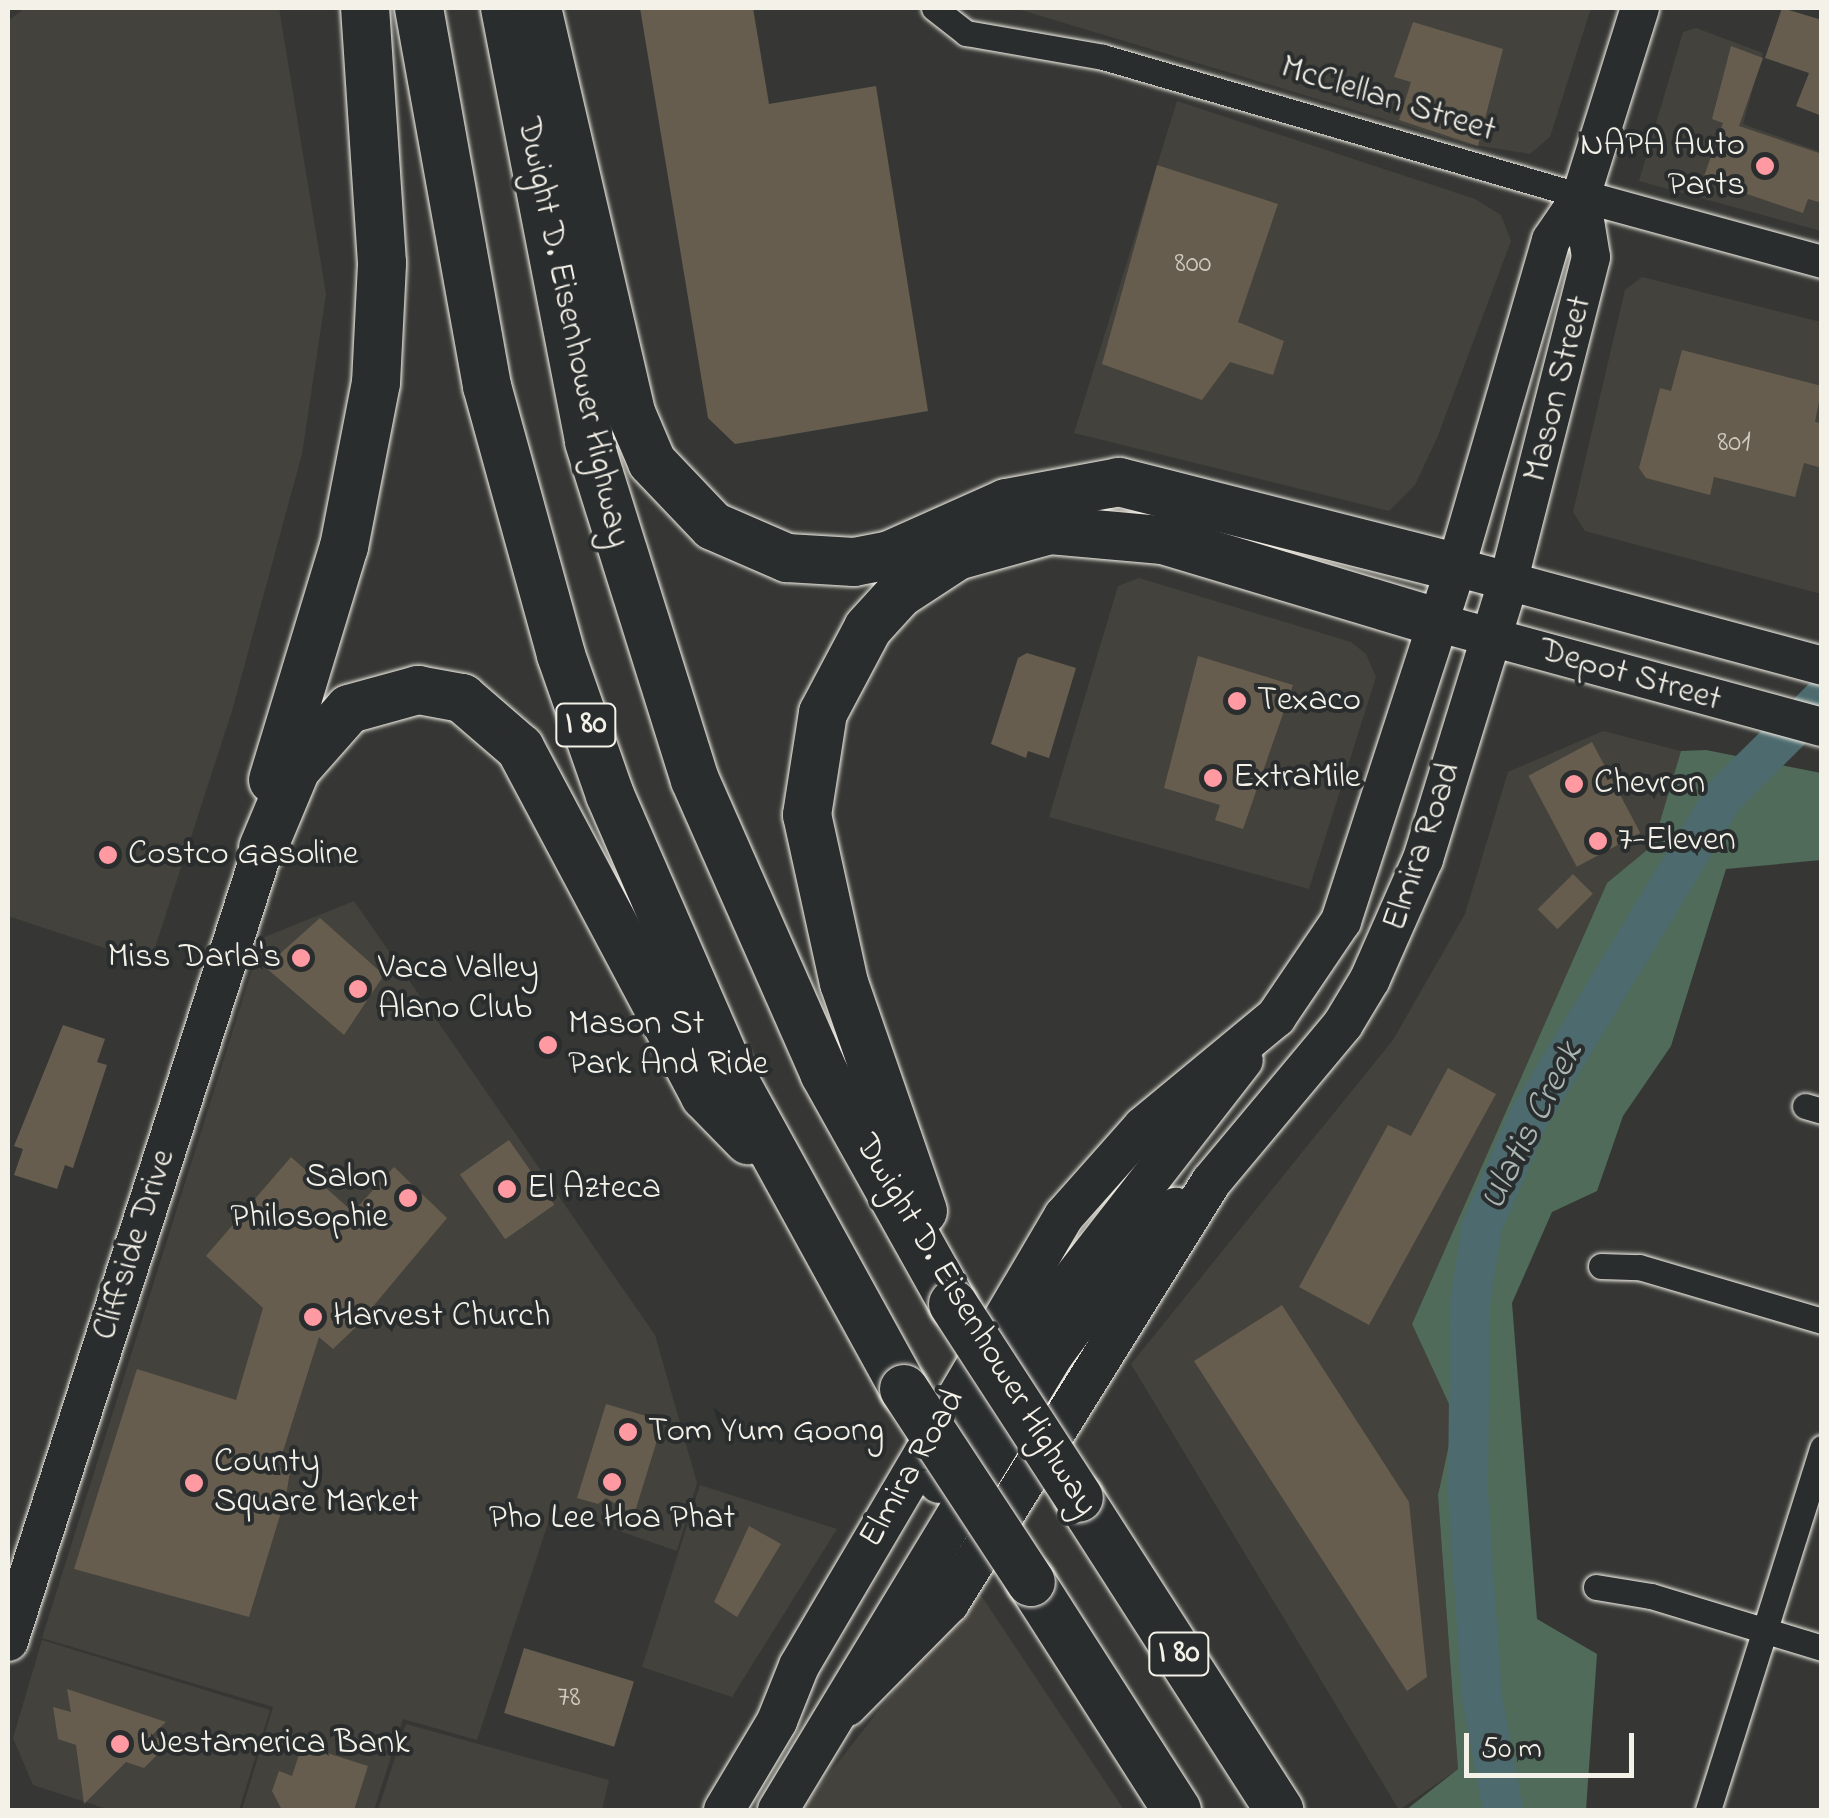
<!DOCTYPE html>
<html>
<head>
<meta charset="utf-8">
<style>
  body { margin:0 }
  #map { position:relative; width:1829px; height:1818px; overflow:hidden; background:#363734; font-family:"Indie Flower",sans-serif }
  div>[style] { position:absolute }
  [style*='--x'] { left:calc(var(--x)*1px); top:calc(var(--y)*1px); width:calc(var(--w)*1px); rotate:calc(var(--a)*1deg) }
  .built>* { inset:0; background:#44423c }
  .green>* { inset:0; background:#506b5a }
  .river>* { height:40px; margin:-20px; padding:0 20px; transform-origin:20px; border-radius:20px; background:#4d6b6e }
  .building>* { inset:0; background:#665d4e; transform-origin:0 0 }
  .roads { filter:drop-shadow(0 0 2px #f4f1e8) drop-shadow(0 0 2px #f4f1e8) }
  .minor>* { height:25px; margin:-12.5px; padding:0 12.5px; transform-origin:12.5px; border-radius:12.5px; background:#2a2d2e }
  .tertiary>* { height:32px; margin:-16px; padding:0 16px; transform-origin:16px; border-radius:16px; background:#2a2d2e }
  .secondary>* { height:38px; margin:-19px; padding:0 19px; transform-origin:19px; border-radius:19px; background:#2a2d2e }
  .primary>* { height:40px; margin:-20px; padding:0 20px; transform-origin:20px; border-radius:20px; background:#2a2d2e }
  .motorway>* { height:48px; margin:-24px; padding:0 24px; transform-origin:24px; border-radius:24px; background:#2a2d2e }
  .bridges { filter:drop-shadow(0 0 2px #f4f1e8) drop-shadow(0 0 2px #f4f1e8) }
  .motorway-bridge>* { height:48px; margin:-24px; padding:0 24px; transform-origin:24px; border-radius:24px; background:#2a2d2e }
  .dots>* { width:28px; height:28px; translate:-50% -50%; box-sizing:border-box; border:5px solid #2a2d2e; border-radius:50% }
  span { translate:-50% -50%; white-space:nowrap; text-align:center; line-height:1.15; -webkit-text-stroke:8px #2a2d2e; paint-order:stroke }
  .number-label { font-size:30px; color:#d0ccc2 }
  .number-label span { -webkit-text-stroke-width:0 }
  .shield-label span { padding:2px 8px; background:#2a2d2e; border:2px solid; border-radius:8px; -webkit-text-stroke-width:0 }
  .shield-label { font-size:32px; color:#f4f1e8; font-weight:700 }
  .street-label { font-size:35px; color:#f4f1e8 }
  .poi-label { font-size:35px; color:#f4f1e8 }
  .right { translate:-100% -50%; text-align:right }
  .left { translate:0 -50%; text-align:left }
  .water-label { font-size:38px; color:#a9b5b1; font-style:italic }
  .frame { position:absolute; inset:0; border:10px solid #f4f1e8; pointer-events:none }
  .scale { position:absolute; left:1464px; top:1733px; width:170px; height:45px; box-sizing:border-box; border:5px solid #f4f1e8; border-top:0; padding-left:12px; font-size:30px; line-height:35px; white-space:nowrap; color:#f4f1e8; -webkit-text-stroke:8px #2a2d2e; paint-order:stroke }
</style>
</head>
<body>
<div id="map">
  <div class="built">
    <i style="clip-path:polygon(25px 8px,279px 8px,326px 294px,302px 454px,232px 711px,150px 963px,8px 916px,8px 21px)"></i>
    <i style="clip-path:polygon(1014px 8px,1591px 8px,1550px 137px,1530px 154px,1467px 144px)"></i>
    <i style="clip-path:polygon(1696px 28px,1763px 53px,1743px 124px,1821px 152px,1821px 231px,1639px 181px,1683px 32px)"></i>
    <i style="clip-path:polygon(1177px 101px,1475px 199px,1501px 215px,1511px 241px,1437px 438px,1415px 485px,1389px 511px,1074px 433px)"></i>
    <i style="clip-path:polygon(1642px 277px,1821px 322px,1821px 594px,1585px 531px,1573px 512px,1625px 290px)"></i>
    <i style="clip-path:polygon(1139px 578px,1351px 642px,1366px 654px,1376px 677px,1309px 889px,1049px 817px,1118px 586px)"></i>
    <i style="clip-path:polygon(1603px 731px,1681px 751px,1653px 845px,1607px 883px,1412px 1324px,1455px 1417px,1438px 1495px,1458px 1769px,1399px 1810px,1131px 1364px,1393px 1040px,1465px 914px,1508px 772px)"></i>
    <i style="clip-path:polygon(354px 901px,655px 1335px,697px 1483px,677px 1551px,553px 1508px,477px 1740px,403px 1719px,374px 1810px,242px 1810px,273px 1707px,42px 1638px,262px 938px)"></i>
    <i style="clip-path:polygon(700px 1485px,837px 1529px,732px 1697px,642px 1667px)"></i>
    <i style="clip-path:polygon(970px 1579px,1124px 1810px,801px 1810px,922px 1655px)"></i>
    <i style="clip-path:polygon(42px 1640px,270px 1710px,239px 1810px,110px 1810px,33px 1785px,13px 1738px)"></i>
    <i style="clip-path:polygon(406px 1724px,609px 1780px,602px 1810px,378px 1810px)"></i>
  </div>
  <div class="green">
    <i style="clip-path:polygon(1706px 750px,1821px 773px,1821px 860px,1726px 869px,1671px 1046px,1623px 1116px,1597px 1191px,1552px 1212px,1512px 1303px,1537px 1619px,1597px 1654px,1586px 1810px,1406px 1810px,1458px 1769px,1438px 1495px,1455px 1417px,1412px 1324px,1607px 883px,1653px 845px,1681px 751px)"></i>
  </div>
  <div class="river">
    <i style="--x:1503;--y:1810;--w:114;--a:-100.6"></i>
    <i style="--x:1482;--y:1698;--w:208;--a:-93.9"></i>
    <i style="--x:1468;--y:1490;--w:187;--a:-89.4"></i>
    <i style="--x:1470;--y:1303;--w:78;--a:-81.1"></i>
    <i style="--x:1482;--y:1226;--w:119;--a:-66.7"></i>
    <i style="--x:1529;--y:1117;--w:376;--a:-58.7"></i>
    <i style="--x:1724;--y:796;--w:138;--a:-44.7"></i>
  </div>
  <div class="building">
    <i style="clip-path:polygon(640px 8px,753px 8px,769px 104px,876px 86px,928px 411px,735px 444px,708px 418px)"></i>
    <i style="clip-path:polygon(1782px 8px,1822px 20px,1822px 116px,1796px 106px,1809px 73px,1765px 58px)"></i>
    <i style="clip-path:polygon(1413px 22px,1503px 49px,1478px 146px,1399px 120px,1411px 82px,1394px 77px)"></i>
    <i style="clip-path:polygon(1731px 46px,1763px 58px,1739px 126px,1822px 154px,1822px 203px,1808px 199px,1803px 213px,1703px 179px,1723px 123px,1712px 119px)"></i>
    <i style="clip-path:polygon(1157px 165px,1278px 204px,1238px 322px,1284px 341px,1273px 375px,1230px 362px,1202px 400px,1102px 364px)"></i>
    <i style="clip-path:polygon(1682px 350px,1822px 386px,1815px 422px,1822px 423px,1822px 468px,1804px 463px,1795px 497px,1714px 477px,1710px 495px,1646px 478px,1639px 468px,1660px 388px,1671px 391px)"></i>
    <i style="clip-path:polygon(1027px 653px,1076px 668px,1049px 758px,1028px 751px,1026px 758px,991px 744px,1018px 658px)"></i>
    <i style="clip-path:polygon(1198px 656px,1293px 685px,1243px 829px,1215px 820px,1220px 805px,1164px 788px)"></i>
    <i style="left:1592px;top:742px;width:103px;height:72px;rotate:62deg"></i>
    <i style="left:1573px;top:874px;width:28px;height:50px;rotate:45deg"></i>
    <i style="clip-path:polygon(320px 918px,384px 975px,344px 1035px,265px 967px)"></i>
    <i style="clip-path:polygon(63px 1025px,105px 1039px,97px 1062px,107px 1065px,73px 1168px,65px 1165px,57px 1189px,14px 1175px,23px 1149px,14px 1146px)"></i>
    <i style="clip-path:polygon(1448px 1068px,1496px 1094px,1369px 1325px,1299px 1287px,1388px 1125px,1411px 1136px)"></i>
    <i style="left:509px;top:1140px;width:79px;height:60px;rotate:55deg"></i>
    <i style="clip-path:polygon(291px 1157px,353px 1212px,394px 1167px,447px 1218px,355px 1328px,333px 1349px,319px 1337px,278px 1467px,290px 1472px,286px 1496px,249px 1617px,74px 1569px,137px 1369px,236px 1400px,263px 1308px,206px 1256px)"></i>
    <i style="clip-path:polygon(1282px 1305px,1409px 1502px,1427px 1677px,1407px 1691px,1194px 1361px)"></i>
    <i style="clip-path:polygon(606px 1404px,663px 1421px,634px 1515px,606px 1498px,598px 1504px,577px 1498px)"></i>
    <i style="clip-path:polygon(749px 1526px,781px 1544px,737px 1617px,714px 1602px)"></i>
    <i style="left:524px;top:1648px;width:115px;height:68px;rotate:17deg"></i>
    <i style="clip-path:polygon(67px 1689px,166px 1722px,151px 1736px,170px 1742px,144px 1768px,126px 1762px,84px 1804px,76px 1745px,58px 1739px,53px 1707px,71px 1712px)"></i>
    <i style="clip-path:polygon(302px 1745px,368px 1766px,354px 1810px,282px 1810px,272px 1791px,279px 1771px,292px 1776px)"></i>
  </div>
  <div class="roads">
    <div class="minor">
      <i style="--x:934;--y:8;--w:41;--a:38"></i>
      <i style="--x:966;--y:33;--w:139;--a:9.9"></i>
      <i style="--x:1103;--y:57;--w:498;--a:16.2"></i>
      <i style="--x:1805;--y:1106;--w:18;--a:16"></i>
      <i style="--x:1601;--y:1266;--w:38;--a:2"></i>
      <i style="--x:1639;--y:1267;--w:191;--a:16.4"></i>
      <i style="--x:1596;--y:1587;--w:56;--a:9.3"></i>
      <i style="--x:1651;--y:1596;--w:179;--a:16.9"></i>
      <i style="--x:1708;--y:1810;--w:380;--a:-72.5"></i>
    </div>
    <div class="tertiary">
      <i style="--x:1581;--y:196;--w:250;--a:15.3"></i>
    </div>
    <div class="secondary">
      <i style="--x:1640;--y:8;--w:197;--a:107.4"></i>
      <i style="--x:1581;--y:196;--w:53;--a:124.3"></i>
      <i style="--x:1551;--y:240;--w:341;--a:106.2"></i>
      <i style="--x:1456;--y:567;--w:379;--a:15.1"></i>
      <i style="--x:1509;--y:579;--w:332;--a:-75.7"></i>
      <i style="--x:1591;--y:257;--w:62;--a:-99.3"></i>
      <i style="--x:1439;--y:623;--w:397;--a:15.2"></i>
    </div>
    <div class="primary">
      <i style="--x:939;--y:1483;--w:178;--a:-58.5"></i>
      <i style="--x:1032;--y:1331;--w:343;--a:-52.1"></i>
      <i style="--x:8;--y:1641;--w:833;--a:-72.17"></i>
      <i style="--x:847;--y:1706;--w:145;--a:-45.3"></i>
      <i style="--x:949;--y:1603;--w:496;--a:-58.1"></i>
      <i style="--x:1211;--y:1182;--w:206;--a:-50.1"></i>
      <i style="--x:1343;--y:1024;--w:52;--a:-59"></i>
      <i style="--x:1370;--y:979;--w:131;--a:-66.2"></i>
      <i style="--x:1423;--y:859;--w:293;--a:-72.9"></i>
      <i style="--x:724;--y:1810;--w:104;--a:-59.2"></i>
      <i style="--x:777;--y:1721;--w:59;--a:-68.2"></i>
      <i style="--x:799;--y:1666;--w:522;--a:-59.51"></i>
      <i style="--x:1064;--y:1216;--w:119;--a:-48.4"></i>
      <i style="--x:1143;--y:1127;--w:173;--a:-39.6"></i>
      <i style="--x:1276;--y:1017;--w:116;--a:-55.9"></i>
      <i style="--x:1341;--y:921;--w:372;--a:-72"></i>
      <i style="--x:778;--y:1810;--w:533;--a:-58.82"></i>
      <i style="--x:1054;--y:1354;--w:101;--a:-53.5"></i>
      <i style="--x:1114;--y:1273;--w:90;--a:-46.4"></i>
    </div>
    <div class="motorway">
      <i style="--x:419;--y:8;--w:384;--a:79.8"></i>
      <i style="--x:487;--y:386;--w:279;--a:74.6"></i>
      <i style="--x:561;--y:655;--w:148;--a:70.7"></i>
      <i style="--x:610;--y:795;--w:309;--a:66.5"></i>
      <i style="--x:733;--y:1078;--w:355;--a:61.2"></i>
      <i style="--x:505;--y:8;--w:442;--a:79"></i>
      <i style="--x:589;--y:442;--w:354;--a:72.6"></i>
      <i style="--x:695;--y:780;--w:320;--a:66.2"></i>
      <i style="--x:824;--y:1073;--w:265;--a:60.8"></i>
      <i style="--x:537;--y:8;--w:418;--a:76.9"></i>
      <i style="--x:632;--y:415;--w:51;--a:66.9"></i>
      <i style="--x:652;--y:462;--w:88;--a:46.4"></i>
      <i style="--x:713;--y:526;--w:81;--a:23.4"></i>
      <i style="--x:787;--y:558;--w:67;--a:3.4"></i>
      <i style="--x:854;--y:562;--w:37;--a:-11"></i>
      <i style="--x:890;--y:555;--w:127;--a:-24.1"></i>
      <i style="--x:1006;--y:503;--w:115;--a:-10.5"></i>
      <i style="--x:1119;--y:482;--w:348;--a:14.2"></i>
      <i style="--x:273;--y:780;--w:244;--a:-73.1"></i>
      <i style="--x:344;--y:547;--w:167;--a:-79"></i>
      <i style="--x:376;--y:383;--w:120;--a:-87.1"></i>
      <i style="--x:382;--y:263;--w:256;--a:-93.8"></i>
      <i style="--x:263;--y:848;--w:86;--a:-67.3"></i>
      <i style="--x:296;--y:769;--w:80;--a:-48.5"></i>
      <i style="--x:349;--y:709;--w:72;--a:-15.4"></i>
      <i style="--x:418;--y:690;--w:45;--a:10.3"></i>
      <i style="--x:462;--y:698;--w:77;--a:40.8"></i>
      <i style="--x:520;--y:748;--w:394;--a:62"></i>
      <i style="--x:705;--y:1096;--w:62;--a:45.7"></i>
      <i style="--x:923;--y:1211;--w:241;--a:-109.1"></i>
      <i style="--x:844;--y:983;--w:172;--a:-102.4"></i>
      <i style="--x:807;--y:815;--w:103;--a:-81.1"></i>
      <i style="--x:823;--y:713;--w:96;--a:-62.1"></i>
      <i style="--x:868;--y:628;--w:46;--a:-47.6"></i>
      <i style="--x:899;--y:594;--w:69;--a:-33.2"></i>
      <i style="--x:957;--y:556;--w:97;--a:-15.6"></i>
      <i style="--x:1050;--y:530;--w:113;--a:5.1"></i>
      <i style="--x:1163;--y:540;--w:288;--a:16.7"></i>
      <i style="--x:1079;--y:1498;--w:371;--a:57.3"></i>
      <i style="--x:1031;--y:1582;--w:271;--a:57.4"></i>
    </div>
  </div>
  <div class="bridges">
    <div class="motorway-bridge">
      <i style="--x:953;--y:1304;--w:231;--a:57"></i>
      <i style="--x:904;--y:1389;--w:231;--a:56.7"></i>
    </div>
  </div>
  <div class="dots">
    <i style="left:1765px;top:166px;background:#ff9aa2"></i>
    <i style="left:1237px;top:701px;background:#ff9aa2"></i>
    <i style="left:1213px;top:778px;background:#ff9aa2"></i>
    <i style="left:1574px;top:784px;background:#ff9aa2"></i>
    <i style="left:1598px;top:841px;background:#ff9aa2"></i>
    <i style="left:108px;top:855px;background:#ff9aa2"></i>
    <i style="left:301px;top:958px;background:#ff9aa2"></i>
    <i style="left:358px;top:989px;background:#ff9aa2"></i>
    <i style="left:548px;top:1045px;background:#ff9aa2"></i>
    <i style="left:507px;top:1189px;background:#ff9aa2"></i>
    <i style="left:408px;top:1198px;background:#ff9aa2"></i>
    <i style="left:313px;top:1317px;background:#ff9aa2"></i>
    <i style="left:628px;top:1432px;background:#ff9aa2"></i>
    <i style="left:612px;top:1482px;background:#ff9aa2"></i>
    <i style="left:194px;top:1483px;background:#ff9aa2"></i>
    <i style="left:120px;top:1744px;background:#ff9aa2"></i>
  </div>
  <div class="number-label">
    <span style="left:1193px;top:264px">800</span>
    <span style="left:1734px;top:443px">801</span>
    <span style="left:569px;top:1698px">78</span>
  </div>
  <div class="shield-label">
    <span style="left:586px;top:725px">I 80</span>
    <span style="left:1179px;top:1654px">I 80</span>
  </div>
  <div class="street-label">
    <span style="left:1388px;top:100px;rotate:17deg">McClellan Street</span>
    <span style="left:572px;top:333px;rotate:78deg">Dwight D. Eisenhower Highway</span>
    <span style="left:1559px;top:389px;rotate:-76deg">Mason Street</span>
    <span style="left:1630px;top:676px;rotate:16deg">Depot Street</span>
    <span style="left:1423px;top:847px;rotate:-71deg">Elmira Road</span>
    <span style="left:135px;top:1245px;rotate:-72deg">Cliffside Drive</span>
    <span style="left:975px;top:1326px;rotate:59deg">Dwight D. Eisenhower Highway</span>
    <span style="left:913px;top:1469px;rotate:-60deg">Elmira Road</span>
  </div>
  <div class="poi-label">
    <span class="right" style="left:1745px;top:166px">NAPA Auto<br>Parts</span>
    <span class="left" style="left:1257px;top:701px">Texaco</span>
    <span class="left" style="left:1233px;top:778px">ExtraMile</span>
    <span class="left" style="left:1594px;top:784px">Chevron</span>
    <span class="left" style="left:1618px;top:841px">7-Eleven</span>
    <span class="left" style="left:128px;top:855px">Costco Gasoline</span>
    <span class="right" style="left:281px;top:958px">Miss Darla's</span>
    <span class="left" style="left:378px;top:989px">Vaca Valley<br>Alano Club</span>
    <span class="left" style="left:568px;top:1045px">Mason St<br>Park And Ride</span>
    <span class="right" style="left:388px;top:1198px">Salon<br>Philosophie</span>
    <span class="left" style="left:527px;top:1189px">El Azteca</span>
    <span class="left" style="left:333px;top:1317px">Harvest Church</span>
    <span class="left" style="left:648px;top:1432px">Tom Yum Goong</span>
    <span class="left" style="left:214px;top:1483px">County<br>Square Market</span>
    <span style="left:612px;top:1519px">Pho Lee Hoa Phat</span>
    <span class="left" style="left:140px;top:1744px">Westamerica Bank</span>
  </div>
  <div class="water-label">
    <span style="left:1533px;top:1127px;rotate:-63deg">Ulatis Creek</span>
  </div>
  <div class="frame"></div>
  <div class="scale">50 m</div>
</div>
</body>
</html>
